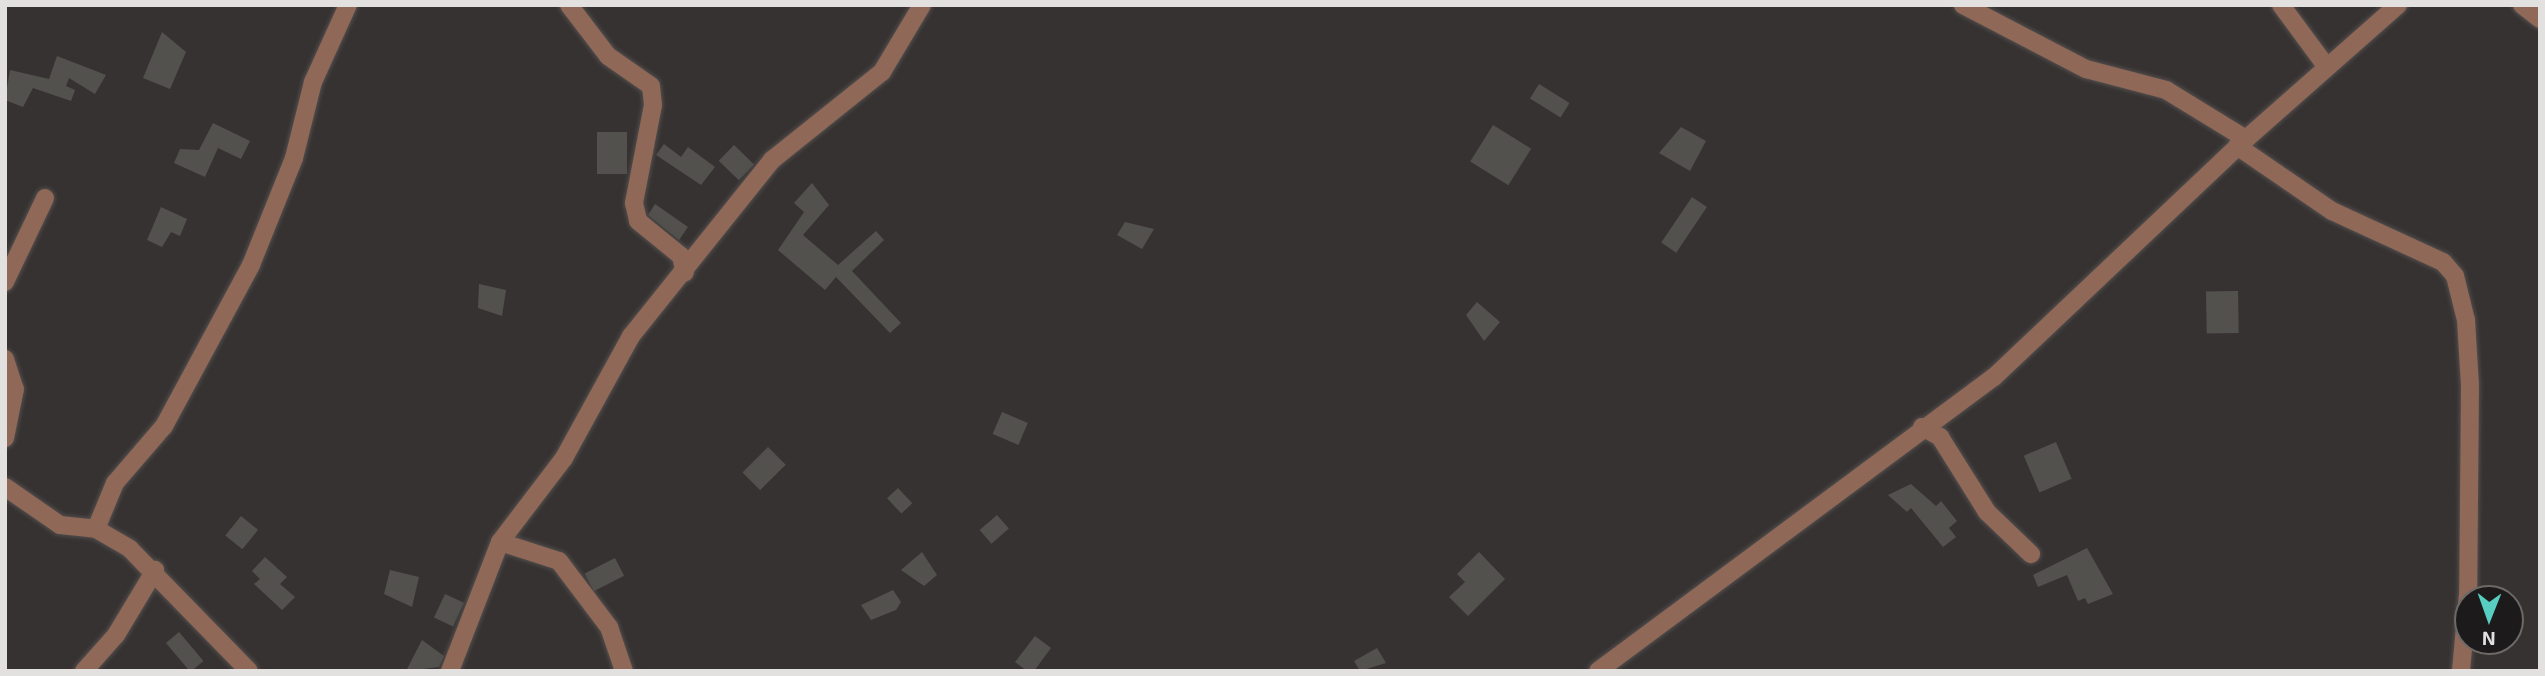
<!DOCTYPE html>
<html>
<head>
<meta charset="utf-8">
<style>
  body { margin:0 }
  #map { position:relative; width:2545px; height:676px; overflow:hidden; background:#363231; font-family:"Exo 2",sans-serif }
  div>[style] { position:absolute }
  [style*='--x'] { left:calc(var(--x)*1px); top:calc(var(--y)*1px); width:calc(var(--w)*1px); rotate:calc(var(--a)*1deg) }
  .building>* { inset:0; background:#53514e; transform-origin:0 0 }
  .roads { filter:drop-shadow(0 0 2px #524e4d) drop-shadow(0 0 2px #524e4d) }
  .minor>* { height:18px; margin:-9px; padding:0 9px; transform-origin:9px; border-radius:9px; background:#8f6857 }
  span { translate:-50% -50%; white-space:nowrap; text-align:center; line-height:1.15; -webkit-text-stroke:5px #1c1a1a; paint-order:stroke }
  .frame { position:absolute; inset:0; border:7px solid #e3e0e0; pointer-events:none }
  .north { position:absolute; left:2454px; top:585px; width:70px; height:70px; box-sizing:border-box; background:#1c1a1a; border:2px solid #6c6969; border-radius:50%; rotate:181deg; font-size:19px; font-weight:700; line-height:28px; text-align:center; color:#e3e0e0 }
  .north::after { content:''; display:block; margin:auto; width:24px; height:32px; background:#57cec1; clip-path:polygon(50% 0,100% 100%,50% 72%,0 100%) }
</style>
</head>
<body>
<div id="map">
  <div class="building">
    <i style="clip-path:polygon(162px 32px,186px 52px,170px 89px,143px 78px)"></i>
    <i style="clip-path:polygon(57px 56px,106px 75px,95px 94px,69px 78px,66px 86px,75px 90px,71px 101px,33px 88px,23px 107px,5px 100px,10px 70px,49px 79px)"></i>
    <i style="left:1539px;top:84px;width:36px;height:17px;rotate:32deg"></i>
    <i style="clip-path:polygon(213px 123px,250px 141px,241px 159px,218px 148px,205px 177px,174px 163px,180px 149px,199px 150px)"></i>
    <i style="left:1493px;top:125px;width:45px;height:43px;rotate:32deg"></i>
    <i style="clip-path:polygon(1681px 127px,1706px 141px,1690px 171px,1659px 153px)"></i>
    <i style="left:597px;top:132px;width:30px;height:42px"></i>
    <i style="clip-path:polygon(664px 144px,681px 157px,688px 147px,715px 167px,701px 185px,656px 155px)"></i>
    <i style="left:734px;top:145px;width:28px;height:22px;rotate:44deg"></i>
    <i style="clip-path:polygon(812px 183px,829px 205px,803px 235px,838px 265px,876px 231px,884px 240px,852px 271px,901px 323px,890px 333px,836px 277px,825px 290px,778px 250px,804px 212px,794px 203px)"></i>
    <i style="left:1692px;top:197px;width:18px;height:55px;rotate:34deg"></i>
    <i style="clip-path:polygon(655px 204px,688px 227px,679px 240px,648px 215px)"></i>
    <i style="clip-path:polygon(161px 207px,187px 219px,180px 236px,171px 232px,162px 247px,147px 240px)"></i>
    <i style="clip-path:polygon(1125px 222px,1154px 229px,1142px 249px,1117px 235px)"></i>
    <i style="clip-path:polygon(479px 284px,506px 290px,502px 316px,478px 308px)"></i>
    <i style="left:2238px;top:291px;width:42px;height:32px;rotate:89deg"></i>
    <i style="clip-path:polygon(1477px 302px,1500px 322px,1484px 341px,1466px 315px)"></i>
    <i style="left:1002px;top:412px;width:28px;height:24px;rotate:23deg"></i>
    <i style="left:2056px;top:442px;width:40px;height:35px;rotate:67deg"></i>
    <i style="left:768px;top:447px;width:25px;height:36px;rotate:45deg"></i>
    <i style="clip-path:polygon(1911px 484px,1936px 506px,1941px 501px,1957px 521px,1949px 528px,1956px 537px,1943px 547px,1911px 508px,1907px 512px,1888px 495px)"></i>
    <i style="left:898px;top:488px;width:21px;height:15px;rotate:47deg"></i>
    <i style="left:997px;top:515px;width:18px;height:23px;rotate:49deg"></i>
    <i style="left:241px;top:516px;width:22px;height:25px;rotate:39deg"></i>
    <i style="clip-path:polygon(2087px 548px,2113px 594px,2088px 604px,2085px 598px,2078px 601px,2067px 575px,2038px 587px,2033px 575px)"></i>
    <i style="clip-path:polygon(922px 552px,937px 575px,924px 586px,901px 570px)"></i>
    <i style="clip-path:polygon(1479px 552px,1505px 579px,1468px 616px,1449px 597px,1465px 582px,1457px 574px)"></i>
    <i style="clip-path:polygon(265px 557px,287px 577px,280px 584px,295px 597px,282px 610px,254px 584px,260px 579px,252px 571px)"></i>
    <i style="left:615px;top:558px;width:20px;height:34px;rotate:63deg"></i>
    <i style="clip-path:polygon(390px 570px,419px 577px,412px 607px,384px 594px)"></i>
    <i style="clip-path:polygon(893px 590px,901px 602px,896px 610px,871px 620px,861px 605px)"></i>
    <i style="left:445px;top:594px;width:21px;height:26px;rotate:25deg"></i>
    <i style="left:179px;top:632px;width:38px;height:17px;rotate:50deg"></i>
    <i style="clip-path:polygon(1035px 636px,1051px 648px,1034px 671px,1027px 671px,1015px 662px)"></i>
    <i style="clip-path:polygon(422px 640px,444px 656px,439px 667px,406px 671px)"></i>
    <i style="clip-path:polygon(1377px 648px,1386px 663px,1360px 671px,1354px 661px)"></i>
  </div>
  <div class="roads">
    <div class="minor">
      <i style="--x:569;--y:5;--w:64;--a:52.6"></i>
      <i style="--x:608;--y:56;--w:52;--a:34.9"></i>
      <i style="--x:651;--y:86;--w:19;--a:84"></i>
      <i style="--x:653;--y:105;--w:100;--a:101"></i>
      <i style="--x:634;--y:203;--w:18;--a:77"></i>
      <i style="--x:638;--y:221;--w:55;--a:39.1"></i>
      <i style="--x:681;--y:256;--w:17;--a:77"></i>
      <i style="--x:1963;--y:5;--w:139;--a:27.5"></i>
      <i style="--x:2086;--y:69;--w:83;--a:14.7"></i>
      <i style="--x:2166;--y:90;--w:94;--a:31.5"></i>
      <i style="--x:2281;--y:5;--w:76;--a:53.6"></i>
      <i style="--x:2522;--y:5;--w:23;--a:38"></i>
      <i style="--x:2237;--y:146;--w:115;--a:34.4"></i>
      <i style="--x:2332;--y:211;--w:122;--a:24.7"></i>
      <i style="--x:2443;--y:262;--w:18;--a:49"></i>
      <i style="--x:2455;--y:276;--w:45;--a:76"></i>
      <i style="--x:2466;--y:320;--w:65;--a:86.5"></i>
      <i style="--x:2470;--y:385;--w:209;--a:90.5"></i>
      <i style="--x:2468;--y:594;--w:77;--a:95.2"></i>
      <i style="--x:5;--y:282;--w:93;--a:-64.5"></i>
      <i style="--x:5;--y:359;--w:32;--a:72"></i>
      <i style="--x:15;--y:389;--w:50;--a:101.5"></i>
      <i style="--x:1922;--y:427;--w:21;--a:29"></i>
      <i style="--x:1940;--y:437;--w:89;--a:57.9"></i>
      <i style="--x:1987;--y:512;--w:61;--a:43.7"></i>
      <i style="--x:5;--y:487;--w:67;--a:34.6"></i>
      <i style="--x:60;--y:525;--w:36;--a:6"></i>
      <i style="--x:96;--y:529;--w:39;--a:30"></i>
      <i style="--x:130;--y:549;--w:170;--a:45.7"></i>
      <i style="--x:96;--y:529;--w:50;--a:-67.6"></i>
      <i style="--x:115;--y:483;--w:75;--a:-49.3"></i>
      <i style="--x:164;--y:426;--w:183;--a:-61.6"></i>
      <i style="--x:251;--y:265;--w:115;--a:-68.1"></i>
      <i style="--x:294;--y:158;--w:78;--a:-76"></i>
      <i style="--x:313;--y:82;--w:85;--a:-65.6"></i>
      <i style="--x:500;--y:542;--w:62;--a:17.9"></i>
      <i style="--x:559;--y:561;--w:83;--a:52.9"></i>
      <i style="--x:609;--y:627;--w:46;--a:71.2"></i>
      <i style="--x:84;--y:671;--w:48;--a:-48.4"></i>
      <i style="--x:116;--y:635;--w:76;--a:-59"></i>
      <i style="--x:450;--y:671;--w:138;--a:-68.8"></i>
      <i style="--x:500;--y:542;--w:106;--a:-52.7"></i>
      <i style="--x:564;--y:458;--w:139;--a:-61.2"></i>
      <i style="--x:631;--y:336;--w:226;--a:-51.3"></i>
      <i style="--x:772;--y:160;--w:141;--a:-38.7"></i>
      <i style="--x:882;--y:72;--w:78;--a:-59.2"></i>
      <i style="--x:1598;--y:671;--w:493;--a:-36.6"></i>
      <i style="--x:1994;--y:377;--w:347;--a:-43.4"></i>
      <i style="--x:2246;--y:139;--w:203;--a:-41.4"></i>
    </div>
  </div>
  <div class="frame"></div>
  <div class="north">N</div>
</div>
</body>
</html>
